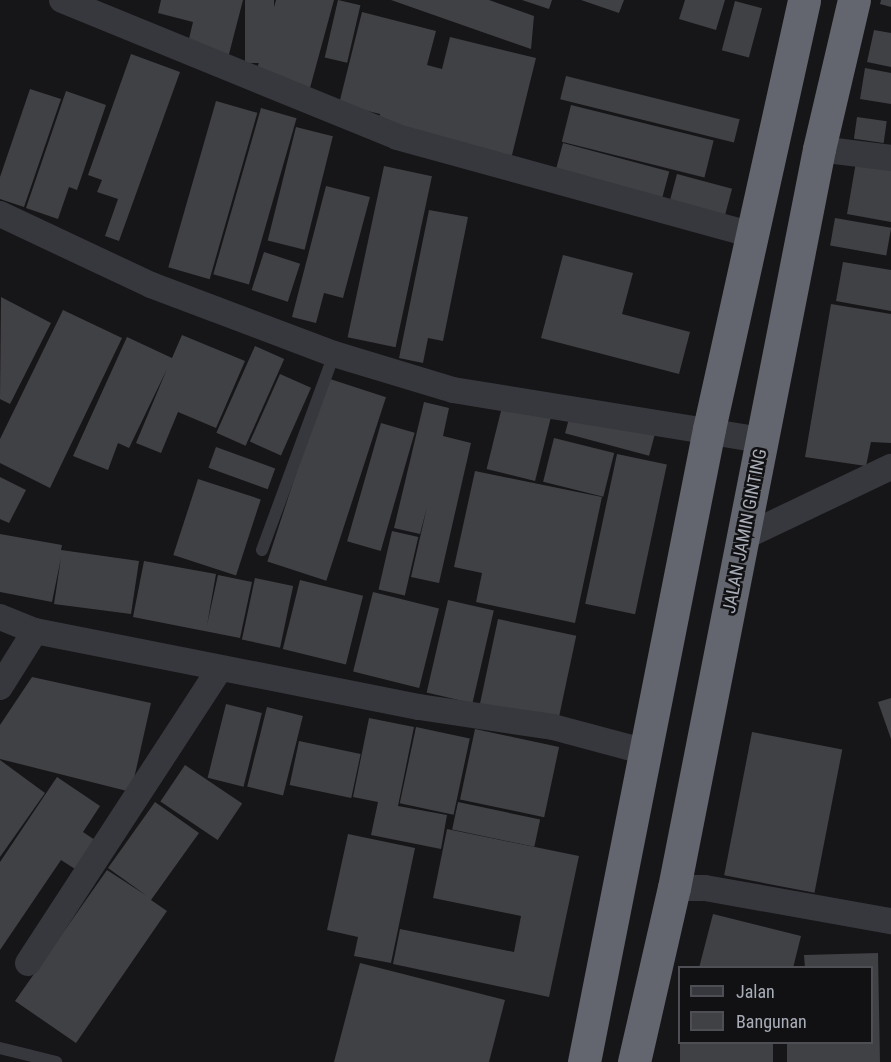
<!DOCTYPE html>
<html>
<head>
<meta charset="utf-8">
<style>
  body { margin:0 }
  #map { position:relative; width:891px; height:1062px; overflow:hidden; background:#161618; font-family:"Roboto Condensed",sans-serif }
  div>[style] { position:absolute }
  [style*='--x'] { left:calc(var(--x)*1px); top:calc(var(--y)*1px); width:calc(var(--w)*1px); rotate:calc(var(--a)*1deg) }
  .building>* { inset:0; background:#404145; transform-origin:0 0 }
  .lane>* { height:12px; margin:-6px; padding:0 6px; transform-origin:6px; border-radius:6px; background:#37383d }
  .street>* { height:26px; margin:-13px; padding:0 13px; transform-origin:13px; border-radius:13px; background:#37383d }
  .highway>* { height:33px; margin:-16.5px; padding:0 16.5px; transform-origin:16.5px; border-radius:16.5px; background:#63666e }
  span { translate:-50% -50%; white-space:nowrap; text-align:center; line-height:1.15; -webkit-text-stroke:5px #111113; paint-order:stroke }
  .street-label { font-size:18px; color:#a8adb8 }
  .legend { position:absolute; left:678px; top:966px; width:195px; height:78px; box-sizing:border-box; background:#111113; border:2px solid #4d4f55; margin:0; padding:8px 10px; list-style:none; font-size:18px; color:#a8adb8 }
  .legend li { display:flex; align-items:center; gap:12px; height:30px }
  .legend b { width:30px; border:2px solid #4d4f55 }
</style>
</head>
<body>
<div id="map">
  <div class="building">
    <i style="clip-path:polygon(161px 0,243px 0,228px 58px,187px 47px,193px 22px,158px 13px)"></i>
    <i style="left:245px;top:0;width:29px;height:63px"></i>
    <i style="clip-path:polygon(276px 0,334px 0,310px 88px,256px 73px)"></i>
    <i style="left:338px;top:0;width:23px;height:59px;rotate:13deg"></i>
    <i style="clip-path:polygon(391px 0,489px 0,534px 16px,531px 49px)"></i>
    <i style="clip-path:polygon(522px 0,552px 0,549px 9px)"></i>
    <i style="clip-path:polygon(581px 0,624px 0,619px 13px)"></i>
    <i style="clip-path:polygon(685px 0,725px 0,716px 30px,679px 19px)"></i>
    <i style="clip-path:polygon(881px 0,891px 0,891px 7px,880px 4px)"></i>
    <i style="left:735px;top:1px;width:28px;height:51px;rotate:15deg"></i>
    <i style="clip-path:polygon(362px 12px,436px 31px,427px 65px,442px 69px,450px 37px,536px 58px,511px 159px,377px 126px,380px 114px,339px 104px)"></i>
    <i style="clip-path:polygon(874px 30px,891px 33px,891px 67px,867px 62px)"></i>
    <i style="clip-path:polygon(131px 54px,180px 72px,119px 241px,105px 236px,118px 199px,97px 192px,102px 180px,88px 175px)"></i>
    <i style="clip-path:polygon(865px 68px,891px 73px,891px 104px,860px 99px)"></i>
    <i style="left:566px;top:76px;width:179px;height:24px;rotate:14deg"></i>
    <i style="clip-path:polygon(30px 89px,61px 99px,24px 207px,0 199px,0 177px)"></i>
    <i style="clip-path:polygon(66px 91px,106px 105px,77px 190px,69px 187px,58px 219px,26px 208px)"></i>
    <i style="left:216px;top:101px;width:43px;height:173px;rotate:16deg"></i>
    <i style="left:571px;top:105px;width:147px;height:38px;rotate:14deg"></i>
    <i style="left:261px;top:108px;width:37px;height:173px;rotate:16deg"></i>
    <i style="left:857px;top:117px;width:30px;height:22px;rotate:8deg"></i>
    <i style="left:296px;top:127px;width:38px;height:117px;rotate:14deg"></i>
    <i style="left:563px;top:143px;width:110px;height:31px;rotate:15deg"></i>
    <i style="clip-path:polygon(856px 162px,891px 168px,891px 222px,847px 214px)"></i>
    <i style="left:384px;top:166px;width:49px;height:175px;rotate:12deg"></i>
    <i style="left:677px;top:174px;width:57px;height:33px;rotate:15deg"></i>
    <i style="clip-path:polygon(326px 186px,370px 197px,343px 298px,324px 293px,316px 323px,292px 317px)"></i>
    <i style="clip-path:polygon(429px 210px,468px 217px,443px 341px,428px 338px,423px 363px,399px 358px)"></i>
    <i style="left:835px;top:218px;width:57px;height:28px;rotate:10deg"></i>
    <i style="left:264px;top:252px;width:38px;height:40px;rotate:18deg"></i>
    <i style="clip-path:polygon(563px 255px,633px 273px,622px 314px,690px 332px,679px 374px,541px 338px)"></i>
    <i style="clip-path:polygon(843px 262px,891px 270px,891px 311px,836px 301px)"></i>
    <i style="clip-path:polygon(1px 297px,51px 323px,10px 404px,0 399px)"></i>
    <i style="clip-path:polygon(831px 304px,891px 314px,891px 443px,871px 442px,866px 466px,805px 457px)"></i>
    <i style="clip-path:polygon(63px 310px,122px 338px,50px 488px,0 463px,0 439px)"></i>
    <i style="clip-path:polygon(182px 335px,245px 361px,216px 428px,178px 412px,161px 453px,136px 443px,167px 369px,129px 448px,118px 443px,108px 470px,73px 456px,127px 337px,172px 358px)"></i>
    <i style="left:255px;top:346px;width:32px;height:95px;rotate:24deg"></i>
    <i style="left:280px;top:374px;width:34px;height:74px;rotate:24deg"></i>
    <i style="left:327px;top:378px;width:62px;height:193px;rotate:18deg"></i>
    <i style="clip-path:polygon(424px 402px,449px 408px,443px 436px,471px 443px,439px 583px,411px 577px,427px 507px,420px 534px,394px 528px)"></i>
    <i style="left:503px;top:403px;width:50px;height:68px;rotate:14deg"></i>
    <i style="left:571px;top:411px;width:87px;height:23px;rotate:15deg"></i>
    <i style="left:381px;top:423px;width:35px;height:123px;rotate:16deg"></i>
    <i style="left:554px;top:438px;width:62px;height:45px;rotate:14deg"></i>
    <i style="left:216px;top:447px;width:63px;height:22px;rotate:20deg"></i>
    <i style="left:617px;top:454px;width:51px;height:153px;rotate:12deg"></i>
    <i style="clip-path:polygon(475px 471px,602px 497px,575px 623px,476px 602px,482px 573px,454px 567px)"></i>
    <i style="clip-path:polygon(0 477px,26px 490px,9px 523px,0 519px)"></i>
    <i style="left:198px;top:479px;width:66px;height:80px;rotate:18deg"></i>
    <i style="left:392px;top:531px;width:27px;height:60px;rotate:13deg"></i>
    <i style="clip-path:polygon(0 534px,62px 545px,61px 550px,139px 561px,131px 614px,54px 604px,61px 558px,52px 602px,0 592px)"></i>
    <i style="clip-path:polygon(144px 561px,216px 574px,207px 625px,218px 575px,252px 582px,240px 638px,133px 617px)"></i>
    <i style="left:255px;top:578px;width:39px;height:63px;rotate:12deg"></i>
    <i style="left:300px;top:580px;width:65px;height:71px;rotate:14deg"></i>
    <i style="left:373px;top:592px;width:68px;height:82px;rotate:14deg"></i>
    <i style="left:448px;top:600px;width:47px;height:95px;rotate:13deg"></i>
    <i style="left:498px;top:619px;width:80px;height:90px;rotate:12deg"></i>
    <i style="clip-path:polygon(32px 677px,151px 703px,131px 792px,0 759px,0 725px)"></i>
    <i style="clip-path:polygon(891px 698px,891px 739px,878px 702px)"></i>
    <i style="left:226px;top:704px;width:37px;height:76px;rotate:14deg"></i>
    <i style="left:267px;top:707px;width:37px;height:82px;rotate:14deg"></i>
    <i style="clip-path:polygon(369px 718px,414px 727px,398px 806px,447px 815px,441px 849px,371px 835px,378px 802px,353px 797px)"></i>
    <i style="left:416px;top:727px;width:55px;height:78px;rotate:12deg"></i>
    <i style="left:475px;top:729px;width:86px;height:72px;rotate:12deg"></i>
    <i style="left:752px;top:732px;width:92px;height:146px;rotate:11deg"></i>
    <i style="left:299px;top:741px;width:63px;height:45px;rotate:12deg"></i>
    <i style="clip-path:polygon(0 760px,45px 793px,0 857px)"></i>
    <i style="left:185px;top:765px;width:69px;height:44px;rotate:34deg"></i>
    <i style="clip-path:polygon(57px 777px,100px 806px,83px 832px,95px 840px,75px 869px,61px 860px,0 950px,0 862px)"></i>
    <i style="clip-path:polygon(155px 802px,199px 833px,151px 900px,167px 911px,76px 1043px,15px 1001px,107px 870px,147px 896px,108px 868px)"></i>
    <i style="left:458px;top:802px;width:84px;height:28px;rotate:12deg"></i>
    <i style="clip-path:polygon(447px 829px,579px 856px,549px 997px,393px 964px,400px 929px,514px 952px,521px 916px,433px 898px)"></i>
    <i style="clip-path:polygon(348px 834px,415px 848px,391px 963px,354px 956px,358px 937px,327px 930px)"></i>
    <i style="clip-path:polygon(713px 914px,801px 936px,793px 968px,699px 968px)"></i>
    <i style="clip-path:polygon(878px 953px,880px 1062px,787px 1062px,787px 1042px,872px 1042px,872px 968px,805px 968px,804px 955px)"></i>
    <i style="clip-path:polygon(360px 963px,505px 1000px,489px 1062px,334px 1062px)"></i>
    <i style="left:680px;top:1042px;width:93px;height:21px"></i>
  </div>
  <div class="lane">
    <i style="--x:262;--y:550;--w:209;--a:-69.8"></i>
    <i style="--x:0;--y:1048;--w:58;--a:14"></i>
  </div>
  <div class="street">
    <i style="--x:62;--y:0;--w:362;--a:22.2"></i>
    <i style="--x:397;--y:137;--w:370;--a:15.4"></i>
    <i style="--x:819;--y:149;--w:73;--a:7.1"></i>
    <i style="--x:0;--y:214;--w:167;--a:25.2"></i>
    <i style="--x:151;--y:285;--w:196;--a:20.7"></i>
    <i style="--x:334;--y:354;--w:124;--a:16.8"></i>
    <i style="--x:453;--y:390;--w:313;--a:9.2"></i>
    <i style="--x:744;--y:537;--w:163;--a:-25.5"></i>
    <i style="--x:0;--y:617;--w:38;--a:22"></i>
    <i style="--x:35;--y:631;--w:66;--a:122"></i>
    <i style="--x:35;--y:631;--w:391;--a:11.2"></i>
    <i style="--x:419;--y:707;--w:135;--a:8.5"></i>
    <i style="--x:553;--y:727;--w:96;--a:15"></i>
    <i style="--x:674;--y:888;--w:31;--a:0"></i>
    <i style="--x:705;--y:888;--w:189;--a:10.1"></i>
    <i style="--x:28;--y:963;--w:351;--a:-56.9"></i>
  </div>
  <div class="highway">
    <i style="--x:584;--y:1062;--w:645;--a:-78.83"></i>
    <i style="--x:709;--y:429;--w:439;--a:-77.5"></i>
    <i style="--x:634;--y:1062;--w:179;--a:-77.1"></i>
    <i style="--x:674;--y:888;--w:753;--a:-78.9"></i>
    <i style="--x:819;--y:149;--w:153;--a:-76.8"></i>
  </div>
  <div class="street-label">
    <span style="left:745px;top:531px;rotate:-79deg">JALAN JAMIN GINTING</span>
  </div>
  <ul class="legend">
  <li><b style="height:8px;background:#37383d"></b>Jalan</li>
  <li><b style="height:16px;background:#404145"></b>Bangunan</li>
  </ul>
</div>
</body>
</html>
